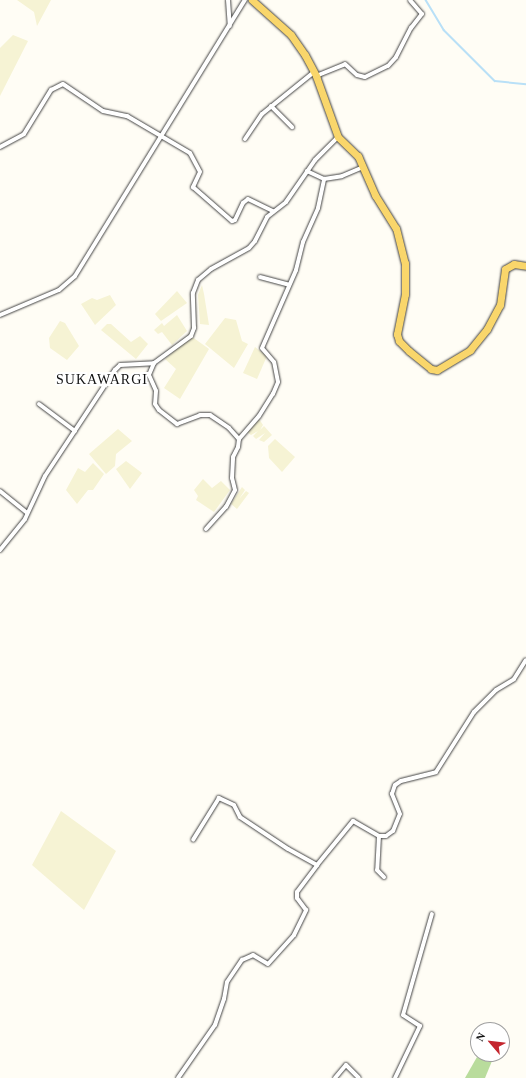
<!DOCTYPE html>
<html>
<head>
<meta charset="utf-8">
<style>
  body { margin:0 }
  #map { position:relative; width:526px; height:1078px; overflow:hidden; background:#fffdf5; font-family:Georgia,serif }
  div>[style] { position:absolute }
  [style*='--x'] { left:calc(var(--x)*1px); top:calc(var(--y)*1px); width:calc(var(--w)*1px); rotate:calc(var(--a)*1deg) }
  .farmland>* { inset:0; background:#f6f3d4 }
  .forest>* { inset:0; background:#b9dc9c }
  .stream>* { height:1.5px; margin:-0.75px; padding:0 0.75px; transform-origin:0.75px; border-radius:0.75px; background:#b9e0f7 }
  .roads { filter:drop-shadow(0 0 1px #444) drop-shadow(0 0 1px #444) }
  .minor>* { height:4px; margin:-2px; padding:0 2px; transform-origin:2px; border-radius:2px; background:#fff }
  .primary>* { height:7px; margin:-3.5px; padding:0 3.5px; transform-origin:3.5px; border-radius:3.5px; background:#f9d66b }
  span { translate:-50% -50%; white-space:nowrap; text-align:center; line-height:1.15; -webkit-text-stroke:4px #fff; paint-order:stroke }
  .quarter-label { font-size:14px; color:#111; letter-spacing:1px }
  .north { position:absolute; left:470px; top:1022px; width:40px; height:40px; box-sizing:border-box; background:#fff; border:1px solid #a0a0a0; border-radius:50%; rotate:298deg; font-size:11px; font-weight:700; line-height:16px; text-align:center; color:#111 }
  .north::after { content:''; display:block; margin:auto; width:14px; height:18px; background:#c4262e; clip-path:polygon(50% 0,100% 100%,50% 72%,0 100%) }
</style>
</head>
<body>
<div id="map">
  <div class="farmland">
    <i style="clip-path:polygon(17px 0,51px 0,37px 26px,34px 12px)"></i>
    <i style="clip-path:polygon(13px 35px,28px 41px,0 96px,0 48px)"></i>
    <i style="clip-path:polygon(202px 285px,204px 294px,209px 325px,200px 324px,198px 295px)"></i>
    <i style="clip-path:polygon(177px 291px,187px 303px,161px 321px,155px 314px)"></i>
    <i style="clip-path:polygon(110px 295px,116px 305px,95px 325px,81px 304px,92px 298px,97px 300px)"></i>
    <i style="clip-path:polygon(177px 315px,187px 331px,172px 345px,162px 332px,158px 334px,154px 330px,162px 323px,164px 326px)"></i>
    <i style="clip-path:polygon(225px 318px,236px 320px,242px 341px,248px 344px,234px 368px,205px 344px)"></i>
    <i style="clip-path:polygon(60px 321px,65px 323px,79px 346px,67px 360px,50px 348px,49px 338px)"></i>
    <i style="clip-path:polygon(107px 324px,111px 324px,131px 342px,140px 336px,148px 344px,136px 359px,101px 330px)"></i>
    <i style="clip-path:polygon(191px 336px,209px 349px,180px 399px,164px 388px,176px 369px,165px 359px)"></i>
    <i style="clip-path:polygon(255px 347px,267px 356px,257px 379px,243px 373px)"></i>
    <i style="clip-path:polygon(259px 419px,263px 425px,260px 430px,264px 426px,272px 435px,264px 442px,259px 440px,265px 433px,256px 439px,253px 436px,258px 431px,251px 435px,247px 432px)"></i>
    <i style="clip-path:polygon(118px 429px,132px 441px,116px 454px,115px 466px,106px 474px,89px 454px)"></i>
    <i style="clip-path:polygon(275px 439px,295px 457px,282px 472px,269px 458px,268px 446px)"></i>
    <i style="clip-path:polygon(126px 461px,142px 473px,130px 489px,116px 469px)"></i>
    <i style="clip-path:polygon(93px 463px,104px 474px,93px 490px,88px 490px,77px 504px,66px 490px,78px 468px,85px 472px)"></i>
    <i style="clip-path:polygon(203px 479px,212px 488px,221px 481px,230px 490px,214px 512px,196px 500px,198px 496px,194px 490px)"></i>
    <i style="clip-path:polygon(242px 487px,245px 490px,239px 499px,246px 491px,249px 493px,237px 509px,231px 504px)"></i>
    <i style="clip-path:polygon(61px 811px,116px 851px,84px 910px,32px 865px)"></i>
  </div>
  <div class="forest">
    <i style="clip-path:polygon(477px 1057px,492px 1061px,485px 1078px,465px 1078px)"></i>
  </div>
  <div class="stream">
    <i style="--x:426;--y:0;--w:35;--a:59"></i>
    <i style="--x:444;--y:30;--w:72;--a:45"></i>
    <i style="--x:495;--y:81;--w:31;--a:6"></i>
  </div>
  <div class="roads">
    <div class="minor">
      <i style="--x:228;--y:0;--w:26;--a:86"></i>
      <i style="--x:316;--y:76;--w:31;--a:-22"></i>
      <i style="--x:345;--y:64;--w:16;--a:43"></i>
      <i style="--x:357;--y:75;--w:8;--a:14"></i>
      <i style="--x:365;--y:77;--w:25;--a:-26"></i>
      <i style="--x:388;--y:66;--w:12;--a:-48"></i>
      <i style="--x:396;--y:57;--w:33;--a:-63"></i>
      <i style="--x:411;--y:28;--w:18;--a:-52"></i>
      <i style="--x:422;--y:14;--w:18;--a:-131"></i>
      <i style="--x:271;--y:106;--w:30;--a:45"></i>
      <i style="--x:245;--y:139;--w:30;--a:-56"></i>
      <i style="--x:262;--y:114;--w:67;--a:-38.9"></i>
      <i style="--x:0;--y:147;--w:27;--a:-28"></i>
      <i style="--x:24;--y:134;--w:52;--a:-58.5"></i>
      <i style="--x:51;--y:90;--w:13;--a:-27"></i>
      <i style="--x:63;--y:84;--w:48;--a:34"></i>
      <i style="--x:103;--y:111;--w:25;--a:12"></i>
      <i style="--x:127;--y:116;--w:73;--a:30.4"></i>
      <i style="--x:190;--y:153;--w:21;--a:62"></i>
      <i style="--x:200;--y:172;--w:17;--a:115"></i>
      <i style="--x:193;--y:187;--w:52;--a:41.1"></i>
      <i style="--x:232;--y:221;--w:3;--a:-18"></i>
      <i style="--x:235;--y:220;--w:19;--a:-65"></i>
      <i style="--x:243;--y:203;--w:6;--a:-39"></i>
      <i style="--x:248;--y:199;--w:28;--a:26"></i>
      <i style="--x:324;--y:179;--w:18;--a:-9"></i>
      <i style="--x:342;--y:176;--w:23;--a:-23"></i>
      <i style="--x:260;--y:277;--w:30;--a:15"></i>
      <i style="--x:0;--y:315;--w:64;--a:-23"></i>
      <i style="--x:59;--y:290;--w:21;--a:-41"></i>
      <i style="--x:75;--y:276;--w:324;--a:-58.4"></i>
      <i style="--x:154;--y:363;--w:13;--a:113"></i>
      <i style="--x:149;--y:375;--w:17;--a:66"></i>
      <i style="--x:156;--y:391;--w:13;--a:94"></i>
      <i style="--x:155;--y:404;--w:7;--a:56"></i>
      <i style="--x:159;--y:410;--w:23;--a:38"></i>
      <i style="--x:177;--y:424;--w:25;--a:-21"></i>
      <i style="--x:200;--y:415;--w:10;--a:0"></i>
      <i style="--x:210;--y:415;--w:23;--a:34"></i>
      <i style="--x:229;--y:428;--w:15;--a:48"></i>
      <i style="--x:39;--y:404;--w:45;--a:36.9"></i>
      <i style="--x:0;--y:491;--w:35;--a:39"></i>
      <i style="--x:206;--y:529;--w:30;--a:-48"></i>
      <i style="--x:226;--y:507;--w:19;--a:-62"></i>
      <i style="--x:235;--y:490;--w:12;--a:-104"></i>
      <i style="--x:232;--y:478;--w:21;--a:-87"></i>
      <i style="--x:233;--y:457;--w:11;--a:-63"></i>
      <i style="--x:238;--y:447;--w:8;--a:-83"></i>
      <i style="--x:239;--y:439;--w:30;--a:-49"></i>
      <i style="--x:259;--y:416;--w:26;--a:-58"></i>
      <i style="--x:273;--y:394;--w:13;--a:-67"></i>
      <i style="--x:278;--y:382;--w:20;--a:-101"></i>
      <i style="--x:274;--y:362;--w:18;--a:-131"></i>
      <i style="--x:262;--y:348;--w:85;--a:-66.4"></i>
      <i style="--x:296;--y:270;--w:29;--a:-76"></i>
      <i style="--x:303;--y:242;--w:37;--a:-66"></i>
      <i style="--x:318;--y:208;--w:30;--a:-78"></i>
      <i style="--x:324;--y:179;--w:19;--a:-155"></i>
      <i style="--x:0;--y:550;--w:40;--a:-51"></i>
      <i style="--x:25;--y:519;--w:47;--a:-65.1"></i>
      <i style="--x:45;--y:476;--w:127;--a:-56.6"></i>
      <i style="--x:115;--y:370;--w:7;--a:-45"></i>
      <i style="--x:120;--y:365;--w:34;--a:-3"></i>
      <i style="--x:154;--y:363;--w:46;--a:-36.1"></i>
      <i style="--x:191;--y:336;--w:9;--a:-69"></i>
      <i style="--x:194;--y:328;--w:35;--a:-92"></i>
      <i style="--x:193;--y:293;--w:14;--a:-69"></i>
      <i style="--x:198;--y:280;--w:17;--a:-40"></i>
      <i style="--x:211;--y:269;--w:43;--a:-28.9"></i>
      <i style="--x:249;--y:248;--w:9;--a:-49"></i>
      <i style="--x:255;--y:241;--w:27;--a:-63"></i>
      <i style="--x:267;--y:217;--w:24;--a:-38"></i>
      <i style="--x:286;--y:202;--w:51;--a:-55.4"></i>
      <i style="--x:315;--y:160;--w:33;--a:-45"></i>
      <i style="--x:379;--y:836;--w:34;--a:93"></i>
      <i style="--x:377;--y:870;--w:10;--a:45"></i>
      <i style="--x:317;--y:865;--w:57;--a:-50.7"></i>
      <i style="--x:353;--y:821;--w:30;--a:30"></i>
      <i style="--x:379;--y:836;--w:7;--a:0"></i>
      <i style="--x:386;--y:836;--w:9;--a:-36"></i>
      <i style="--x:393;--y:831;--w:18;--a:-68"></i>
      <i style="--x:400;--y:814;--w:22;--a:-112"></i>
      <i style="--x:392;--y:794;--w:9;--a:-72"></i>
      <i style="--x:395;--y:785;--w:7;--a:-34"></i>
      <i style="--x:401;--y:781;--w:36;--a:-14"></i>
      <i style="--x:436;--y:772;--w:71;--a:-57.7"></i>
      <i style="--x:474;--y:712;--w:31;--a:-45"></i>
      <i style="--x:496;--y:690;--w:21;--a:-31"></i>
      <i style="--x:514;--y:679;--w:22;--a:-58"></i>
      <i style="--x:178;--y:1078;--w:65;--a:-55.1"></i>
      <i style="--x:215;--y:1025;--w:28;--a:-71"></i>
      <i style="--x:224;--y:999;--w:17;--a:-80"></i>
      <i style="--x:227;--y:982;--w:27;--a:-56"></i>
      <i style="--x:242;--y:960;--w:12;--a:-24"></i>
      <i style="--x:253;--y:955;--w:17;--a:31"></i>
      <i style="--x:268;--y:964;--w:39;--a:-48"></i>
      <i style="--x:294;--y:935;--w:28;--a:-64"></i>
      <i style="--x:306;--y:910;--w:15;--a:-127"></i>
      <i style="--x:297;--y:898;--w:6;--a:-90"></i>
      <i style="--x:297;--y:892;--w:34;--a:-53"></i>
      <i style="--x:317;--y:865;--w:33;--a:-151"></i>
      <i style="--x:288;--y:849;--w:58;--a:-146.3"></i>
      <i style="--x:240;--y:817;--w:13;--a:-117"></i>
      <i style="--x:234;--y:805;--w:17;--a:-155"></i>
      <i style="--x:219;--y:798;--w:49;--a:121.8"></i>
      <i style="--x:335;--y:1078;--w:17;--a:-50"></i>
      <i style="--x:346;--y:1065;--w:18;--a:45"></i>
      <i style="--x:395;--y:1078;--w:58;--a:-64.3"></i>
      <i style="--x:420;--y:1026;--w:20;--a:-147"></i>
      <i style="--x:403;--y:1015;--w:105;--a:-74"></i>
    </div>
    <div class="primary">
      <i style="--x:252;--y:0;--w:52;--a:41.9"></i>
      <i style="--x:291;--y:35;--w:24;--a:55"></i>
      <i style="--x:305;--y:55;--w:24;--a:62"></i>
      <i style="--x:316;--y:76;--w:65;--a:70.2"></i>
      <i style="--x:338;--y:137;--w:28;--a:44"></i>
      <i style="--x:358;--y:156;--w:43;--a:66.4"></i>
      <i style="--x:375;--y:195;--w:39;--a:58"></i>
      <i style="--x:396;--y:228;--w:36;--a:76"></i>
      <i style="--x:405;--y:263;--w:31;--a:90"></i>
      <i style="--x:405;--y:294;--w:41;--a:101.3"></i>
      <i style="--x:397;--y:334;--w:7;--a:74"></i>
      <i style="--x:399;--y:341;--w:14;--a:45"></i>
      <i style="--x:409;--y:351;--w:28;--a:39"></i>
      <i style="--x:431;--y:369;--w:6;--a:9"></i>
      <i style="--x:437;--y:370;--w:39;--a:-31"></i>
      <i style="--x:470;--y:350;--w:27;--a:-51"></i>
      <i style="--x:487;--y:329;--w:27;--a:-62"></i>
      <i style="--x:500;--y:305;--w:36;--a:-82"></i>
      <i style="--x:505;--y:269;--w:10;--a:-29"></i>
      <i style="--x:514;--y:264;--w:12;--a:9"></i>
    </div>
  </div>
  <div class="quarter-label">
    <span style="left:102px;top:380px">SUKAWARGI</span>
  </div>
  <div class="north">N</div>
</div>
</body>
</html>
